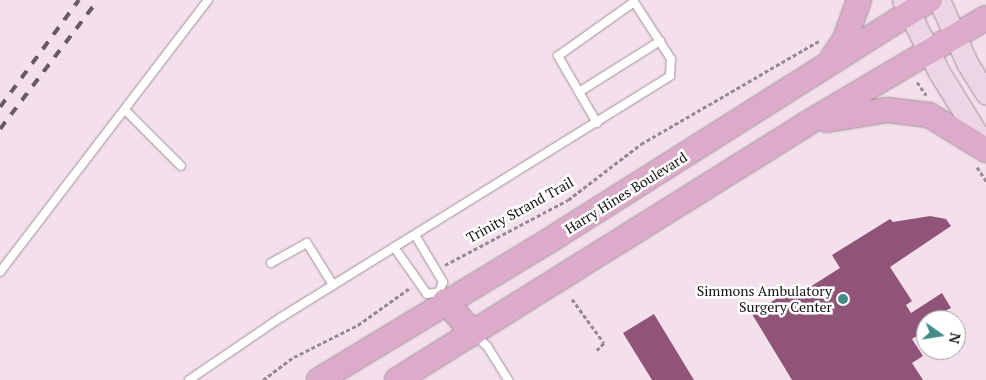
<!DOCTYPE html>
<html>
<head>
<meta charset="utf-8">
<style>
  body { margin:0 }
  #map { position:relative; width:986px; height:380px; overflow:hidden; background:#f4e0eb; font-family:"PT Serif",serif }
  div>[style] { position:absolute }
  [style*='--x'] { left:calc(var(--x)*1px); top:calc(var(--y)*1px); width:calc(var(--w)*1px); rotate:calc(var(--a)*1deg) }
  .building>* { inset:0; background:#905479 }
  .path>* { height:3px; margin-top:-1.5px; transform-origin:0; background:repeating-linear-gradient(90deg,#988991 0 4px,transparent 0 6.5px) }
  .roads { filter:drop-shadow(0 0 1px #a1909a) drop-shadow(0 0 1px #a1909a) }
  .lane>* { height:8px; margin:-4px; padding:0 4px; transform-origin:4px; border-radius:4px; background:#fff }
  .secondary>* { height:21px; margin:-10.5px; padding:0 10.5px; transform-origin:10.5px; border-radius:10.5px; background:#eed5e5 }
  .primary>* { height:24px; margin:-12px; padding:0 12px; transform-origin:12px; border-radius:12px; background:#ddabca }
  .rail>* { height:4px; margin-top:-2px; transform-origin:0; background:repeating-linear-gradient(90deg,#665b61 0 9px,transparent 0 18px) }
  .dots>* { width:14px; height:14px; translate:-50% -50%; box-sizing:border-box; border:2px solid #fff; border-radius:50% }
  span { translate:-50% -50%; white-space:nowrap; text-align:center; line-height:1.15; -webkit-text-stroke:5px #fff; paint-order:stroke }
  .street-label { font-size:14px; color:#171114 }
  .poi-label { font-size:14px; color:#171114 }
  .right { translate:-100% -50%; text-align:right }
  .north { position:absolute; left:916px; top:310px; width:50px; height:50px; box-sizing:border-box; background:#fff; border:1px solid #a2a0a1; border-radius:50%; rotate:103deg; font-size:14px; font-weight:700; line-height:20px; text-align:center; color:#171114 }
  .north::after { content:''; display:block; margin:auto; width:18px; height:22px; background:#438b89; clip-path:polygon(50% 0,100% 100%,50% 72%,0 100%) }
</style>
</head>
<body>
<div id="map">
  <div class="building">
    <i style="clip-path:polygon(930px 216px,946px 219px,951px 226px,890px 267px,912px 301px,906px 305px,911px 313px,942px 293px,951px 308px,926px 320px,920px 327px,923px 332px,912px 339px,923px 356px,912px 363px,923px 380px,792px 380px,752px 314px,790px 290px,794px 297px,840px 268px,832px 255px,890px 219px,893px 222px)"></i>
    <i style="clip-path:polygon(654px 314px,694px 380px,652px 380px,623px 333px)"></i>
  </div>
  <div class="path">
    <i style="--x:917;--y:82;--w:16;--a:55"></i>
    <i style="--x:977;--y:167;--w:17;--a:57"></i>
    <i style="--x:445;--y:265;--w:139;--a:-27.9"></i>
    <i style="--x:568;--y:200;--w:92;--a:-37.5"></i>
    <i style="--x:641;--y:144;--w:206;--a:-30.1"></i>
    <i style="--x:572;--y:299;--w:54;--a:54"></i>
    <i style="--x:604;--y:343;--w:10;--a:135"></i>
    <i style="--x:263;--y:380;--w:39;--a:-37"></i>
    <i style="--x:294;--y:357;--w:72;--a:-26.6"></i>
    <i style="--x:358;--y:325;--w:65;--a:-35.6"></i>
  </div>
  <div class="roads">
    <div class="lane">
      <i style="--x:579;--y:92;--w:96;--a:-32.2"></i>
      <i style="--x:125;--y:110;--w:79;--a:45"></i>
      <i style="--x:597;--y:123;--w:78;--a:-120.2"></i>
      <i style="--x:558;--y:56;--w:93;--a:-35.4"></i>
      <i style="--x:415;--y:235;--w:55;--a:59.2"></i>
      <i style="--x:443;--y:282;--w:11;--a:112"></i>
      <i style="--x:394;--y:247;--w:57;--a:54.9"></i>
      <i style="--x:427;--y:294;--w:12;--a:-9"></i>
      <i style="--x:271;--y:263;--w:41;--a:-29.1"></i>
      <i style="--x:307;--y:243;--w:49;--a:58.2"></i>
      <i style="--x:0;--y:272;--w:342;--a:-52.6"></i>
      <i style="--x:474;--y:334;--w:18;--a:43"></i>
      <i style="--x:487;--y:346;--w:40;--a:58"></i>
      <i style="--x:189;--y:380;--w:110;--a:-34.3"></i>
      <i style="--x:280;--y:318;--w:459;--a:-31.8"></i>
      <i style="--x:670;--y:76;--w:17;--a:-87"></i>
      <i style="--x:671;--y:59;--w:70;--a:-122.8"></i>
    </div>
    <div class="secondary">
      <i style="--x:903;--y:0;--w:80;--a:63.4"></i>
      <i style="--x:939;--y:72;--w:89;--a:58.3"></i>
      <i style="--x:939;--y:0;--w:69;--a:66"></i>
      <i style="--x:967;--y:63;--w:36;--a:58"></i>
    </div>
    <div class="primary">
      <i style="--x:833;--y:57;--w:22;--a:-56"></i>
      <i style="--x:845;--y:39;--w:41;--a:-70.3"></i>
      <i style="--x:827;--y:120;--w:61;--a:-9.5"></i>
      <i style="--x:887;--y:110;--w:42;--a:6.8"></i>
      <i style="--x:929;--y:115;--w:67;--a:31.6"></i>
      <i style="--x:445;--y:301;--w:43;--a:48.8"></i>
      <i style="--x:319;--y:380;--w:280;--a:-31.2"></i>
      <i style="--x:558;--y:235;--w:440;--a:-32.3"></i>
      <i style="--x:397;--y:380;--w:483;--a:-32"></i>
      <i style="--x:806;--y:124;--w:209;--a:-30.5"></i>
    </div>
  </div>
  <div class="rail">
    <i style="--x:0;--y:107;--w:133;--a:-53.6"></i>
    <i style="--x:0;--y:129;--w:162;--a:-52.8"></i>
  </div>
  <div class="dots">
    <i style="left:843px;top:299px;background:#438b89"></i>
  </div>
  <div class="street-label">
    <span style="left:626px;top:193px;rotate:-32deg">Harry Hines Boulevard</span>
    <span style="left:520px;top:210px;rotate:-29deg">Trinity Strand Trail</span>
  </div>
  <div class="poi-label">
    <span class="right" style="left:832px;top:299px">Simmons Ambulatory<br>Surgery Center</span>
  </div>
  <div class="north">N</div>
</div>
</body>
</html>
